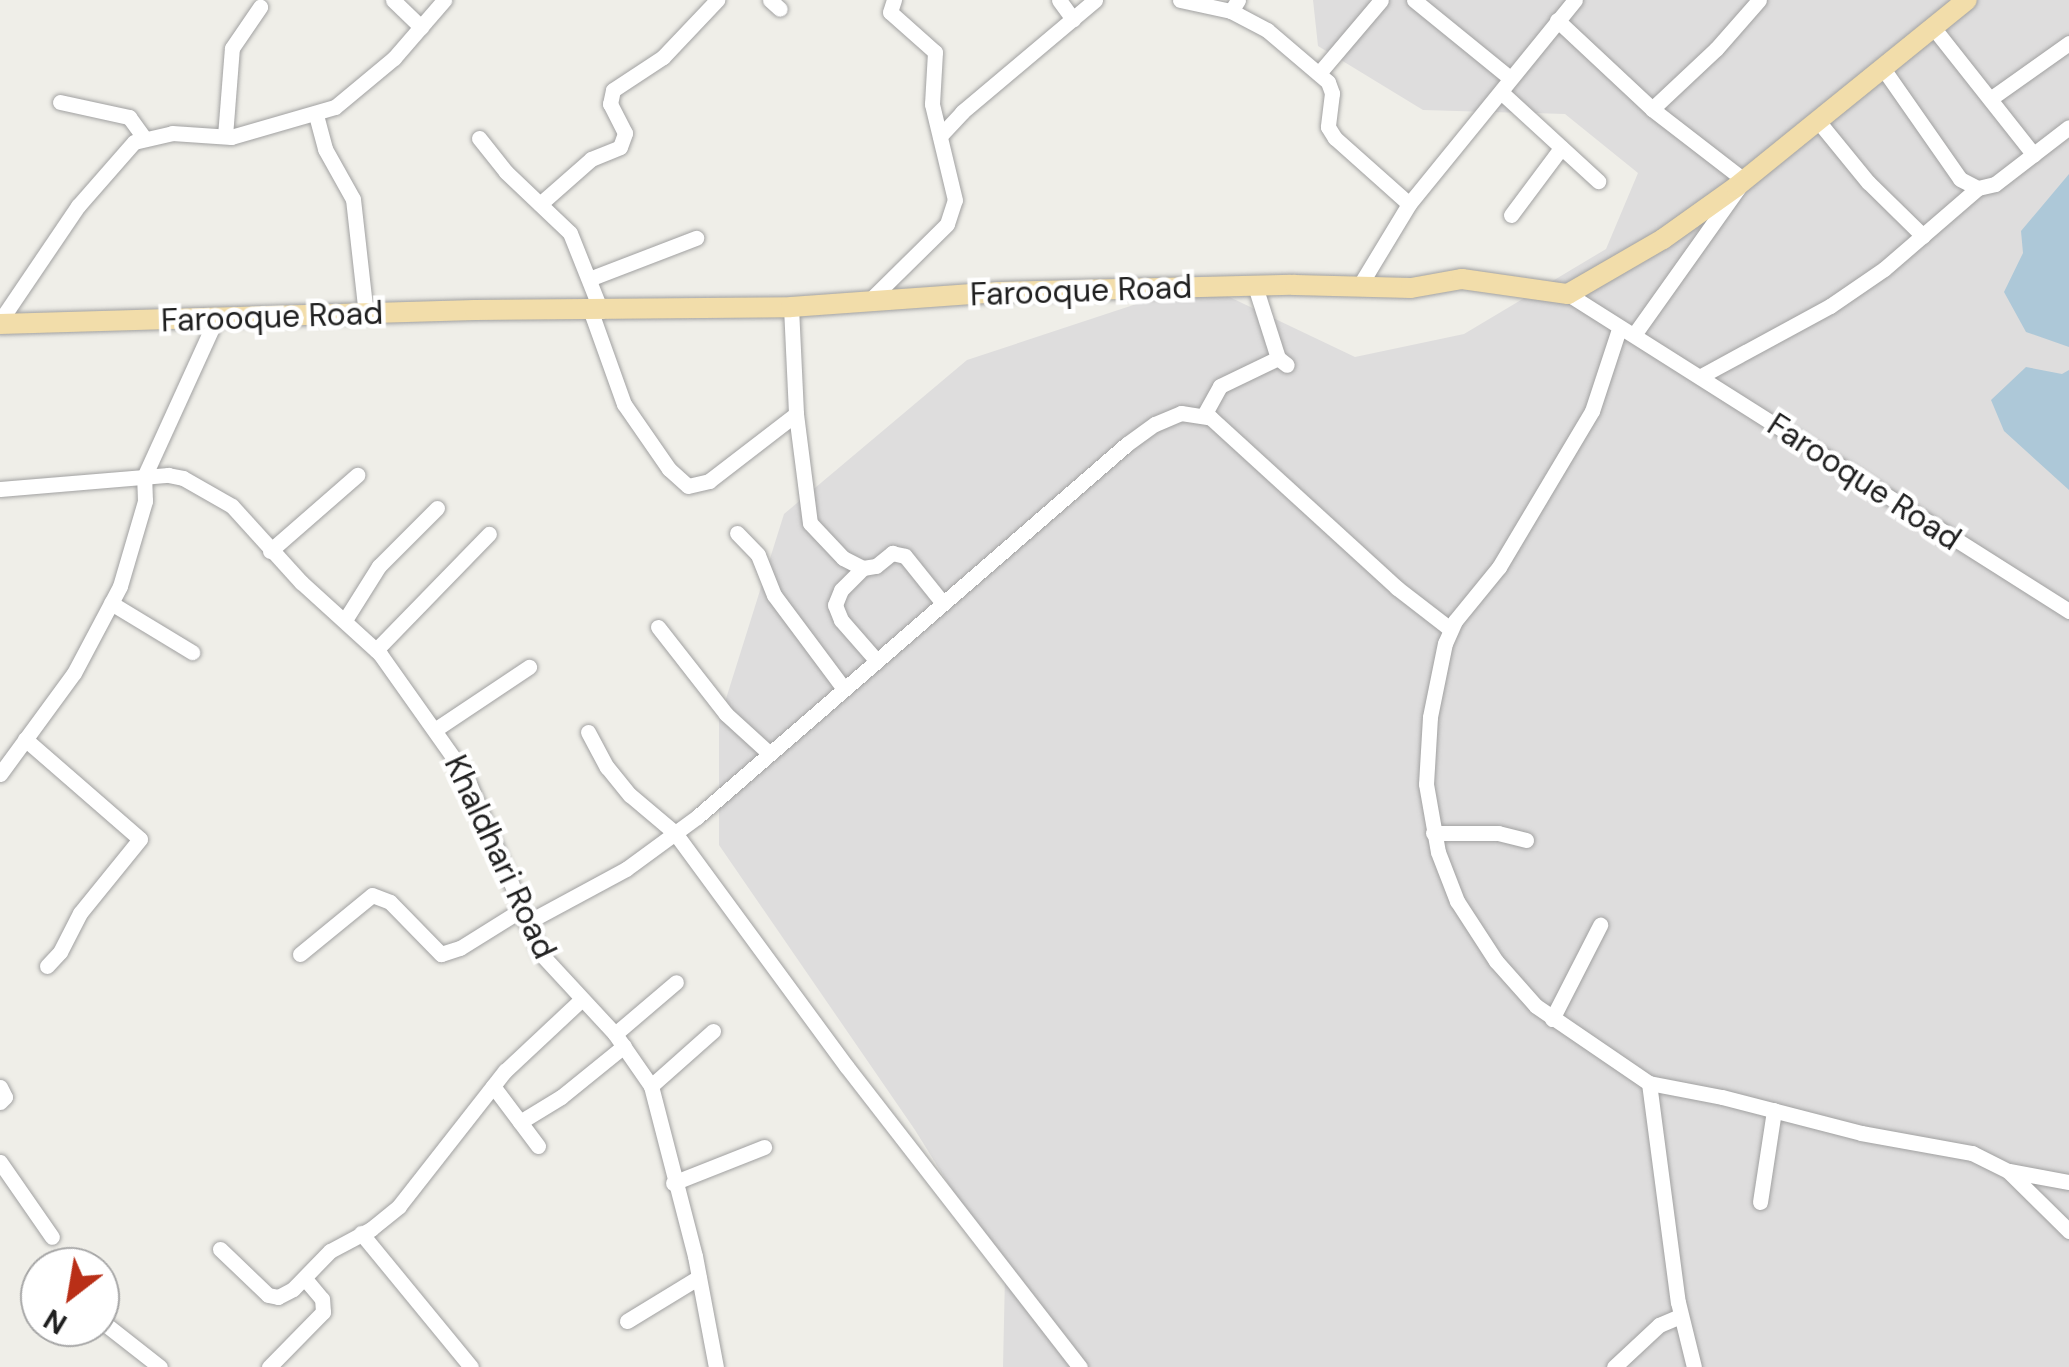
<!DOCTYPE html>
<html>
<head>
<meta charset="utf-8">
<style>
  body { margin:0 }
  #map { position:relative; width:2069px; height:1367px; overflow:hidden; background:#efeee8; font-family:"DM Sans",sans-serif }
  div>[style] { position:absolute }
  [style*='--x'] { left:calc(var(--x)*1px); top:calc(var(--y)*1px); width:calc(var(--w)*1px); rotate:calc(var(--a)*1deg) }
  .residential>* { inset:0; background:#dedddd }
  .water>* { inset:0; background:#adc8d8 }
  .roads { filter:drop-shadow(0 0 2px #a1a1a1) drop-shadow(0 0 2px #a1a1a1) }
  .minor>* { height:15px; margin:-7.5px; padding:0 7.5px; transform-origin:7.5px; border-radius:7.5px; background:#fff }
  .major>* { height:20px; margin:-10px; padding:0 10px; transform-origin:10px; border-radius:10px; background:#f2ddaa }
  span { translate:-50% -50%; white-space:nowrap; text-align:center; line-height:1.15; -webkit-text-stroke:9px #fff; paint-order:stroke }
  .street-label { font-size:32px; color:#202020 }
  .north { position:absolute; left:20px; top:1247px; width:100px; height:100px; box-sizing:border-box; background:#fff; border:2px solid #a6a6a6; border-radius:50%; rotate:211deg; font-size:28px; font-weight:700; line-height:40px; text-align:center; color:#202020 }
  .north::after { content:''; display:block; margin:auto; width:35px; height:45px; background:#b92f17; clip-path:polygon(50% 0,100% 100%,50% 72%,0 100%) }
</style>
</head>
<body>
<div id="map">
  <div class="residential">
    <i style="clip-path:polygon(1313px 0,2069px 0,2069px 1367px,1003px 1367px,1005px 1275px,915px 1130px,719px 845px,719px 721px,784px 514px,967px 360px,1200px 283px,1355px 357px,1464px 334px,1606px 249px,1638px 173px,1565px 114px,1423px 110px,1318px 46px)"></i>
  </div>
  <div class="water">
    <i style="clip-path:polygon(2069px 174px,2069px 347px,2026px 332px,2004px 292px,2023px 253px,2021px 231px)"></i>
    <i style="clip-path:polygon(2026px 367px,2062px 374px,2069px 370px,2069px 490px,2004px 431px,1991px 400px)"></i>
  </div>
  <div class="roads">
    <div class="minor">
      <i style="--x:393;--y:0;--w:39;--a:44"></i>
      <i style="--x:770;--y:0;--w:13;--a:42"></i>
      <i style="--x:1059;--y:0;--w:24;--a:54"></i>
      <i style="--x:1180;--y:0;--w:52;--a:12.2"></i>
      <i style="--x:1238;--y:0;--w:13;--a:122"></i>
      <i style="--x:1231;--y:11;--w:41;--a:27.8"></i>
      <i style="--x:1267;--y:30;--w:80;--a:40.4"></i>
      <i style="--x:1328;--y:82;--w:12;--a:70"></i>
      <i style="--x:1332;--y:93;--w:34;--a:97"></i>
      <i style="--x:1328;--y:127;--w:13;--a:58"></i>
      <i style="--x:1335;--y:138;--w:99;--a:41.7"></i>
      <i style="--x:1414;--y:0;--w:124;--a:39.1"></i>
      <i style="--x:1557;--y:20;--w:130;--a:43.1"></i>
      <i style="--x:1652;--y:109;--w:116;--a:37.7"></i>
      <i style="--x:1744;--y:180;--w:190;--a:125.4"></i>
      <i style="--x:1932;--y:26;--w:164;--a:51.7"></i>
      <i style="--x:1882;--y:67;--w:136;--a:55.1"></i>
      <i style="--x:1960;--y:179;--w:20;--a:27"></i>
      <i style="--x:1978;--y:188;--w:17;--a:-13"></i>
      <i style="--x:1995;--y:184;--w:93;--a:-37.6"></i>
      <i style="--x:1320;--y:72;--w:94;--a:-49.7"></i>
      <i style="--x:1501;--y:92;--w:132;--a:42.5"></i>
      <i style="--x:1990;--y:99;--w:97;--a:-35.3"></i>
      <i style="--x:60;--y:102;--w:71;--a:12.3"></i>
      <i style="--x:129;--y:117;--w:27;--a:54"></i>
      <i style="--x:1652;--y:109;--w:88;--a:-43.2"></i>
      <i style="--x:1716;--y:49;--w:65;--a:-48.7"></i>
      <i style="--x:316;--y:115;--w:35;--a:75"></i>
      <i style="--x:325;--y:149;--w:57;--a:60.8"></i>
      <i style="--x:353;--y:199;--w:116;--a:83.6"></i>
      <i style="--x:1818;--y:121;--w:79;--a:50.7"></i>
      <i style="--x:1868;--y:182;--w:77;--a:44.5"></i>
      <i style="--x:225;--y:136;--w:88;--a:-85.5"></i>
      <i style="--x:232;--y:48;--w:50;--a:-55.7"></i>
      <i style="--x:940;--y:136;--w:33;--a:-47"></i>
      <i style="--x:962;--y:112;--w:174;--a:-40.1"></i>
      <i style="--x:479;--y:138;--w:43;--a:51.5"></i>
      <i style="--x:506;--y:172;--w:88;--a:43.6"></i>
      <i style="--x:570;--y:233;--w:84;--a:68.3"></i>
      <i style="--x:540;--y:204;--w:68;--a:-41.4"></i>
      <i style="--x:591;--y:159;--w:31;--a:-22"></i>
      <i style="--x:620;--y:147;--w:15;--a:-70"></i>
      <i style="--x:625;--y:133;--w:33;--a:-117"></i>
      <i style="--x:610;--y:104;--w:14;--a:-78"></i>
      <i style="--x:613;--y:90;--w:60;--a:-33.4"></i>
      <i style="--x:663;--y:57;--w:79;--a:-46.5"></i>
      <i style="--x:1511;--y:215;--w:84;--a:-53.3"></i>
      <i style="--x:589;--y:279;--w:115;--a:-21"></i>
      <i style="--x:1360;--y:285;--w:95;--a:-58.8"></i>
      <i style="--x:1409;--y:204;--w:263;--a:-50.9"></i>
      <i style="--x:1255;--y:286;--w:76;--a:72.3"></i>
      <i style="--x:1278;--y:358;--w:11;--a:38"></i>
      <i style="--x:1568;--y:294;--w:593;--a:32.32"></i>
      <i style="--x:868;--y:302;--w:111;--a:-44.6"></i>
      <i style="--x:947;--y:224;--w:25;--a:-72"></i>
      <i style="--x:955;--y:200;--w:99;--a:-103.5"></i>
      <i style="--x:932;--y:104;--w:52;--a:-86.7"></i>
      <i style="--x:935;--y:52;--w:60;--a:-138.4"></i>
      <i style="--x:890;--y:12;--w:13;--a:-72"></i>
      <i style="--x:791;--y:307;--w:107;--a:87.3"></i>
      <i style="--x:796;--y:414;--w:110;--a:82.7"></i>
      <i style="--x:810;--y:523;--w:48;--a:46.7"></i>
      <i style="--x:843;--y:558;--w:22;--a:27"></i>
      <i style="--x:863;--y:568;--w:13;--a:-9"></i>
      <i style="--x:876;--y:566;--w:21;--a:-39"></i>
      <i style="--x:892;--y:553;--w:13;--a:13"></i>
      <i style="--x:905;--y:556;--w:59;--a:51.2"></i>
      <i style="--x:591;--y:312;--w:98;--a:70.3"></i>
      <i style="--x:624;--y:404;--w:79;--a:55.3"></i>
      <i style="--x:669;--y:469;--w:25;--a:42"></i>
      <i style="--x:688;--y:486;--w:22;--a:-13"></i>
      <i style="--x:709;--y:481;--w:110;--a:-37.6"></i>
      <i style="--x:0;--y:321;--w:139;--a:-55.9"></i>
      <i style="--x:78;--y:206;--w:85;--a:-48.8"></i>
      <i style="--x:134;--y:142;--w:39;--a:-13"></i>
      <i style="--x:172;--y:133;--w:59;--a:3.9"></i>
      <i style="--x:231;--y:137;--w:108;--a:-16.1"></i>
      <i style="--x:335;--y:107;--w:77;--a:-39.7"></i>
      <i style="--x:394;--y:58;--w:77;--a:-49.2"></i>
      <i style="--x:1619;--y:329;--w:86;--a:108.2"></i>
      <i style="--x:1592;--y:411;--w:182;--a:120.8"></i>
      <i style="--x:1499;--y:567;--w:70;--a:129.2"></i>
      <i style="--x:1455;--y:621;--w:24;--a:114"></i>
      <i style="--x:1445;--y:643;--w:76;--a:101.5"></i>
      <i style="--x:1430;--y:717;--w:67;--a:93.4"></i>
      <i style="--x:1426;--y:784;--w:69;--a:80"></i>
      <i style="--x:1438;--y:852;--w:53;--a:68.8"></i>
      <i style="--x:1457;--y:901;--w:72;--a:57"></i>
      <i style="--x:1496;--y:961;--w:60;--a:48.4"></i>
      <i style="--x:1536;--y:1006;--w:137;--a:34.3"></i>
      <i style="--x:1649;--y:1083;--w:74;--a:10.9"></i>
      <i style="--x:1722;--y:1097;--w:144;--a:14.5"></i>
      <i style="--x:1861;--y:1133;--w:113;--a:10.2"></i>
      <i style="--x:1972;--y:1153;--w:40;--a:26.6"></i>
      <i style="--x:2008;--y:1171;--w:86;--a:44.5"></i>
      <i style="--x:1701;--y:376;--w:147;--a:-28.5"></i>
      <i style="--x:1830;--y:306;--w:65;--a:-34.4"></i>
      <i style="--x:1884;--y:269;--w:124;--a:-40.8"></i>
      <i style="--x:1204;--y:415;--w:33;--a:-61"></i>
      <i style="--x:1220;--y:386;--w:64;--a:-25.8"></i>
      <i style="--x:0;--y:489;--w:169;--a:-4.8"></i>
      <i style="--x:168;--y:475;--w:15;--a:11"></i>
      <i style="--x:183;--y:478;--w:56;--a:29.7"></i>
      <i style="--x:232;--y:506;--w:103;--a:47.8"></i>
      <i style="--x:301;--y:582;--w:107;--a:42.3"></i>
      <i style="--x:380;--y:654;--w:147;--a:54.7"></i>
      <i style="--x:465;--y:774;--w:195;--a:67.1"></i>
      <i style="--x:541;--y:954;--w:109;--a:47.2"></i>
      <i style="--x:615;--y:1034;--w:63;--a:55.3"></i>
      <i style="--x:651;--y:1086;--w:176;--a:75.5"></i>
      <i style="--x:695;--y:1256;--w:113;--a:79.3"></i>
      <i style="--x:737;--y:533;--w:30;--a:46"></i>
      <i style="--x:758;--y:555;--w:43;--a:68.2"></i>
      <i style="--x:774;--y:595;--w:117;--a:53.3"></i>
      <i style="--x:270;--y:551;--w:116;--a:-41.1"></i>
      <i style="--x:863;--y:568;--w:31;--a:135"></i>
      <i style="--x:841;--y:590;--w:16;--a:112"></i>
      <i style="--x:835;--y:605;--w:16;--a:68"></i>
      <i style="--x:841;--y:620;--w:53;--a:48.8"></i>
      <i style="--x:111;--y:603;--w:95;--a:31.2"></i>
      <i style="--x:345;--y:620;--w:64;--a:-57.8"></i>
      <i style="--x:379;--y:566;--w:82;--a:-45"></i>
      <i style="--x:658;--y:627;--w:110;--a:52"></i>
      <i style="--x:726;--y:714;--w:59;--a:42.3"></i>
      <i style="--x:376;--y:650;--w:162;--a:-45.8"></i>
      <i style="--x:436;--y:729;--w:112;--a:-33.7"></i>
      <i style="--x:588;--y:732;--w:40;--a:62"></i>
      <i style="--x:607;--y:767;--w:36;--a:51"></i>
      <i style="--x:630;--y:795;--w:59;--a:40.2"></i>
      <i style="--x:675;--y:833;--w:290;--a:53.7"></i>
      <i style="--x:847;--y:1067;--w:380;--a:52.2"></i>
      <i style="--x:25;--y:739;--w:152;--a:41"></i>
      <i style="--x:140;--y:839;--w:95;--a:129"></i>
      <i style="--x:80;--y:913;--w:44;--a:117.1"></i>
      <i style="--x:60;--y:952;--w:19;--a:133"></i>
      <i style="--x:0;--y:774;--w:125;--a:-53.8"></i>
      <i style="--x:74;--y:673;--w:98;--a:-62.1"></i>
      <i style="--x:120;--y:586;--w:89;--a:-73.6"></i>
      <i style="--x:145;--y:501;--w:24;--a:-92"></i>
      <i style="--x:144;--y:477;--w:174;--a:-65.5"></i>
      <i style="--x:1433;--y:833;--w:65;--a:0"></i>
      <i style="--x:1498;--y:833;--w:29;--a:14"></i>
      <i style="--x:526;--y:923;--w:114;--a:-28.4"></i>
      <i style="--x:626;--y:869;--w:88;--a:-36.2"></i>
      <i style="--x:697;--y:817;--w:569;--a:-40.94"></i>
      <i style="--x:1127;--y:444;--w:34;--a:-36"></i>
      <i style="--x:1155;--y:424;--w:28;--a:-23"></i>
      <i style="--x:1181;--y:413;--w:30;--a:9"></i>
      <i style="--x:1211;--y:418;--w:252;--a:42.4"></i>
      <i style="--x:1397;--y:588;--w:67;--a:37.7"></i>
      <i style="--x:300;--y:954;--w:93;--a:-39.3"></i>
      <i style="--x:372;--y:895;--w:19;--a:21"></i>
      <i style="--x:390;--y:902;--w:73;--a:45.6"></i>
      <i style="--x:441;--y:954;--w:20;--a:-18"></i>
      <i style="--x:460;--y:948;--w:72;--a:-31.9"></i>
      <i style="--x:1552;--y:1019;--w:106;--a:-62.9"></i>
      <i style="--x:615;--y:1034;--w:80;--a:-40.4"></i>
      <i style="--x:1649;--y:1083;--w:221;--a:82.5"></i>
      <i style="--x:1678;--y:1302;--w:67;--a:76.2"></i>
      <i style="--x:493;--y:1086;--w:75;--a:53.1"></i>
      <i style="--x:651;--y:1086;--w:83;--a:-41.6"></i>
      <i style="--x:0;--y:1087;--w:11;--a:63"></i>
      <i style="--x:5;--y:1097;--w:7;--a:135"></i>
      <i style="--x:520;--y:1122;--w:48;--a:-31.4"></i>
      <i style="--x:561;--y:1097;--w:81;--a:-39"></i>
      <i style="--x:0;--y:1162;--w:91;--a:55.3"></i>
      <i style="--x:2009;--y:1171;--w:61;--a:10.4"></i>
      <i style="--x:673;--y:1183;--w:98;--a:-21.6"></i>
      <i style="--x:1760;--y:1202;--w:93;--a:-81.3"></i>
      <i style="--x:361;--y:1233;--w:173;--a:50.6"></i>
      <i style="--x:220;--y:1249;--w:66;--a:43.8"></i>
      <i style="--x:268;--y:1295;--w:10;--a:11"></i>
      <i style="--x:278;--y:1297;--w:17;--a:-28"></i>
      <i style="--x:293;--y:1289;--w:53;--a:-45.8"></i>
      <i style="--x:330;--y:1251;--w:47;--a:-28.2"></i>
      <i style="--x:371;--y:1229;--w:36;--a:-39"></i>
      <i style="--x:399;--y:1206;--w:172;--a:-51.9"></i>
      <i style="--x:505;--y:1071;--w:104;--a:-43.1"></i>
      <i style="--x:100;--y:1320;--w:76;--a:38.1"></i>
      <i style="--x:627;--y:1321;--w:84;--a:-31.4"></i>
      <i style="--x:269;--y:1367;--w:77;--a:-45.5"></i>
      <i style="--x:323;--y:1312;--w:13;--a:-94"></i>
      <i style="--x:322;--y:1299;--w:26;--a:-130"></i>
      <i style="--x:1614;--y:1367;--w:62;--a:-43"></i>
      <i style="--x:1659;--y:1325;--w:23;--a:-23"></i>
    </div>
    <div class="major">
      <i style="--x:0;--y:324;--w:475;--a:-1.7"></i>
      <i style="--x:475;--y:310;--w:316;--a:-0.5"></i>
      <i style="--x:791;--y:307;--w:209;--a:-4.1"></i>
      <i style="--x:999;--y:292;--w:296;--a:-1.4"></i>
      <i style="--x:1295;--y:285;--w:116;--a:1.5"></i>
      <i style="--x:1411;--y:288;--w:52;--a:-10"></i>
      <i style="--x:1462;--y:279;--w:107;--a:8.1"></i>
      <i style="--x:1568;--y:294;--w:110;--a:-30.1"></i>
      <i style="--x:1663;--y:239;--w:90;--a:-35.5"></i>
      <i style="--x:1736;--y:187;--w:297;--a:-39"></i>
    </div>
  </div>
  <div class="street-label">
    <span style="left:1081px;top:291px;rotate:-2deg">Farooque Road</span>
    <span style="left:272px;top:317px;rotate:-2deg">Farooque Road</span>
    <span style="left:1864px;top:482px;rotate:33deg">Farooque Road</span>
    <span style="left:500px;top:857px;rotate:65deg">Khaldhari Road</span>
  </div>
  <div class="north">N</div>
</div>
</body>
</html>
